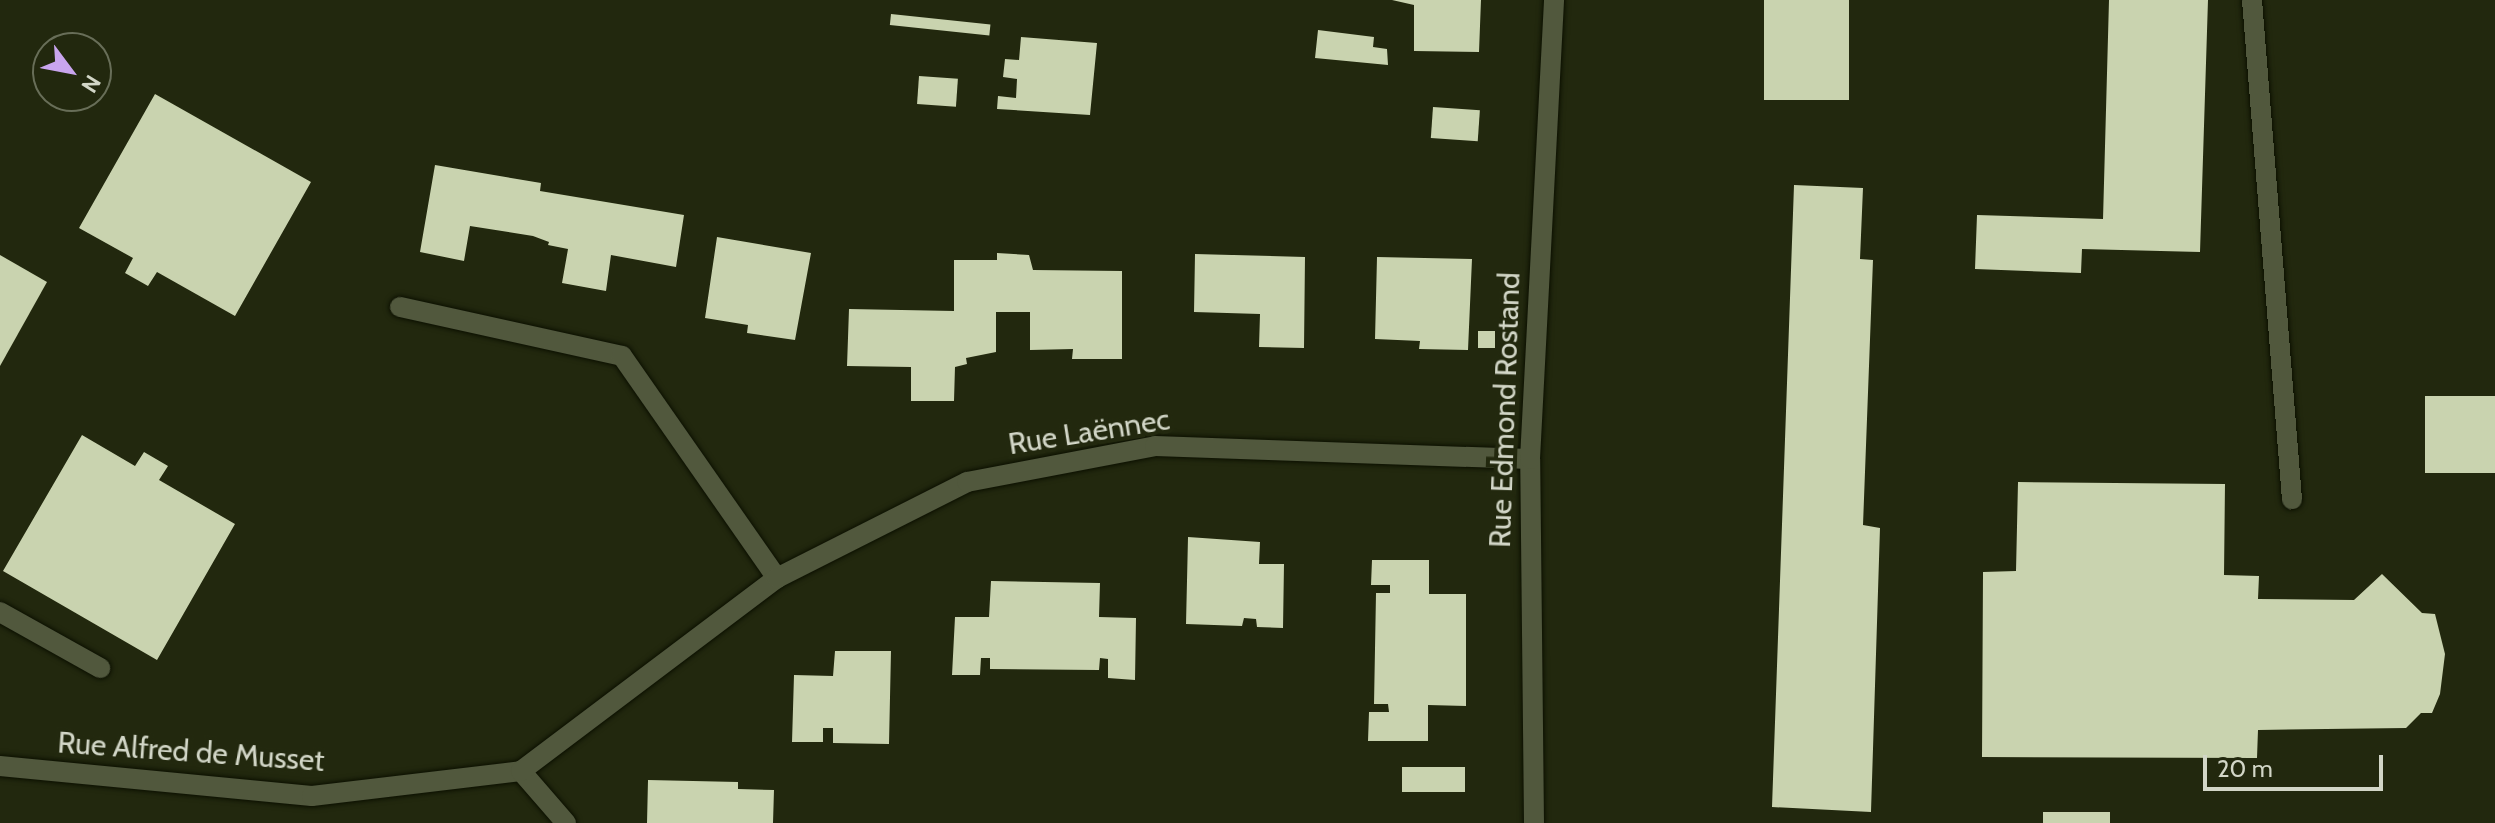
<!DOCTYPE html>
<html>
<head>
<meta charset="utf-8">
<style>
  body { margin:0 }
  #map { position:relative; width:2495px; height:823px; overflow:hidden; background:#22280e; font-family:Cabin,sans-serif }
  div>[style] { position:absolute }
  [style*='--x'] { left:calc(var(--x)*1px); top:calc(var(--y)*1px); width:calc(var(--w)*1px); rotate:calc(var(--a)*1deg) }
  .building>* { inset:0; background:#c9d3af; transform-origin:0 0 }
  .roads { filter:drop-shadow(0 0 2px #0c1000) drop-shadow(0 0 2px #0c1000) }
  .minor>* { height:20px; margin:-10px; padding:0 10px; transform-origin:10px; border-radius:10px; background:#51583d }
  span { translate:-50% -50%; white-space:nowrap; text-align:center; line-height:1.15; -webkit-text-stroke:8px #22280e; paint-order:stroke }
  .street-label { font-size:30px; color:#d2d6c7 }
  .north { position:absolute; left:32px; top:32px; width:80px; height:80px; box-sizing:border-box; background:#22280e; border:2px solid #686e58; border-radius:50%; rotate:122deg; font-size:22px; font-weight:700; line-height:32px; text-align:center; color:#d2d6c7 }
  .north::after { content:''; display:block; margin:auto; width:28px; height:36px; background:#c9a5ee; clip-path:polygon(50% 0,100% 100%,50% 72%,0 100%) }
  .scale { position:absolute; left:2203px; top:755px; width:180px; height:36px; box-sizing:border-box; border:4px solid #d2d6c7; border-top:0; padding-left:10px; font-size:24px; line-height:28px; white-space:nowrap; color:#d2d6c7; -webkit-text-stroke:6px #22280e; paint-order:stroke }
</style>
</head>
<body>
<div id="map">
  <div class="building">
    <i style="clip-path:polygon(1392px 0,1481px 0,1479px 52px,1414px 51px,1414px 5px)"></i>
    <i style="left:1764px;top:0;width:85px;height:100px"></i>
    <i style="clip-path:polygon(2109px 0,2208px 0,2200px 252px,2082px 249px,2081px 273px,1975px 269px,1977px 215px,2103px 219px)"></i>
    <i style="left:891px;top:14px;width:100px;height:11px;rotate:6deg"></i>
    <i style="clip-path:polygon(1318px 30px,1374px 37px,1373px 47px,1387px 49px,1388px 65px,1315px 58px)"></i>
    <i style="clip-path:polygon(1021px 37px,1097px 43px,1090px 115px,997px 109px,998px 96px,1016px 98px,1017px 79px,1003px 77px,1005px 59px,1019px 60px)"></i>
    <i style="left:919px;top:76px;width:39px;height:28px;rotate:4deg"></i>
    <i style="clip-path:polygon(155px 94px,311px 182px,235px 316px,157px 272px,148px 286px,125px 273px,133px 258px,79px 228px)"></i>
    <i style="left:1433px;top:107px;width:47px;height:31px;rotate:4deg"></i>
    <i style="clip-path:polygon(435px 165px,541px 183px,540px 191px,684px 215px,676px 267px,611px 255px,606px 291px,562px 283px,568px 249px,548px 245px,549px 242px,533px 236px,470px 226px,464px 261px,420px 252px)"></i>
    <i style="clip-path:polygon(1794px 185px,1863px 188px,1860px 259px,1873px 260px,1863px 525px,1880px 528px,1871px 812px,1772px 807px)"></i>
    <i style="clip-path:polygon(717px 237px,811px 253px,795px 340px,747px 333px,748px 325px,705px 318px)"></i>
    <i style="clip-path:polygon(997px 253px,1029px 255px,1033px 270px,1122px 271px,1122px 359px,1072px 359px,1073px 349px,1030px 350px,1030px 312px,996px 312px,996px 352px,966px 358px,967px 364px,955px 367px,954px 401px,911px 401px,911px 367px,847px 366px,849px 309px,954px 311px,954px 260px,997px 260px)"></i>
    <i style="clip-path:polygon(1195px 254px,1305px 257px,1304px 348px,1259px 347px,1260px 314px,1194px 312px)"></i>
    <i style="clip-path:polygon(0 255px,47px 282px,0 366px)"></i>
    <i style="clip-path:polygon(1377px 257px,1472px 259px,1468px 350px,1419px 349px,1420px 341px,1375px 339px)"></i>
    <i style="left:1478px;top:331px;width:17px;height:17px"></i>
    <i style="left:2495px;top:396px;width:77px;height:70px;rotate:90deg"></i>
    <i style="clip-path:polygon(82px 435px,135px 466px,144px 452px,168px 466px,159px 480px,235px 524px,157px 660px,3px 571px)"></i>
    <i style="clip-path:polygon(2018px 482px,2225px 484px,2224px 575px,2259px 576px,2258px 599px,2354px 600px,2382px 574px,2422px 613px,2435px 614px,2445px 654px,2440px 694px,2432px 713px,2421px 713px,2406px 728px,2258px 730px,2257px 758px,1982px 757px,1983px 572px,2016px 571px)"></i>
    <i style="clip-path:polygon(1188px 537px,1260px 542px,1259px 564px,1284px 564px,1283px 628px,1257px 627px,1256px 619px,1244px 618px,1242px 626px,1186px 624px)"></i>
    <i style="clip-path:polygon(1372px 560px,1429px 560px,1429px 594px,1466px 594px,1466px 706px,1428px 705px,1428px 741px,1368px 741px,1369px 712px,1389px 712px,1388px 704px,1374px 704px,1376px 593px,1390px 593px,1390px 585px,1371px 585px)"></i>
    <i style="clip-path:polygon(991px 581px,1100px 583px,1099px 617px,1136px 618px,1135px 680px,1108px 678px,1108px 659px,1100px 658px,1099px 670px,990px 669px,990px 658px,981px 658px,980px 675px,952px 675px,955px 617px,989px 617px)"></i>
    <i style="clip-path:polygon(835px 651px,891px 651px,889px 744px,833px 743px,833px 728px,823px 728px,823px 742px,792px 742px,794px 675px,833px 676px)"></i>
    <i style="left:1402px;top:767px;width:63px;height:25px"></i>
    <i style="clip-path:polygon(648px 780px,738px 782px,738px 789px,774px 790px,773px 823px,647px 823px)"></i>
    <i style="left:2043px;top:812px;width:67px;height:11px"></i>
  </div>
  <div class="roads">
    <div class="minor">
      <i style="--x:2252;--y:0;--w:501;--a:85.42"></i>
      <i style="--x:400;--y:307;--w:227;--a:12.4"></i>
      <i style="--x:622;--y:356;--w:271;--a:55.1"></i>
      <i style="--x:0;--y:612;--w:115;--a:29.2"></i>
      <i style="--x:0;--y:766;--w:313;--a:5.5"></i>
      <i style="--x:312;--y:796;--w:210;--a:-6.8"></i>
      <i style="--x:566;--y:823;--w:69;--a:-130.9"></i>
      <i style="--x:521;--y:771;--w:321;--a:-37"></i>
      <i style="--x:777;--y:578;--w:213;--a:-26.8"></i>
      <i style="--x:967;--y:482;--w:191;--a:-10.8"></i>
      <i style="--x:1155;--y:446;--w:375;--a:2"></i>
      <i style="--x:1534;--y:823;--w:364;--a:-90.6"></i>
      <i style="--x:1530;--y:459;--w:460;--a:-87"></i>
    </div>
  </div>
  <div class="street-label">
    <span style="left:1505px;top:410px;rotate:-88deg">Rue Edmond Rostand</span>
    <span style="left:1089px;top:432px;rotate:-9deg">Rue Laënnec</span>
    <span style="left:191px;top:752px;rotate:4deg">Rue Alfred de Musset</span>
  </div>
  <div class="north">N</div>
  <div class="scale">20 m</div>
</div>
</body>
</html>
